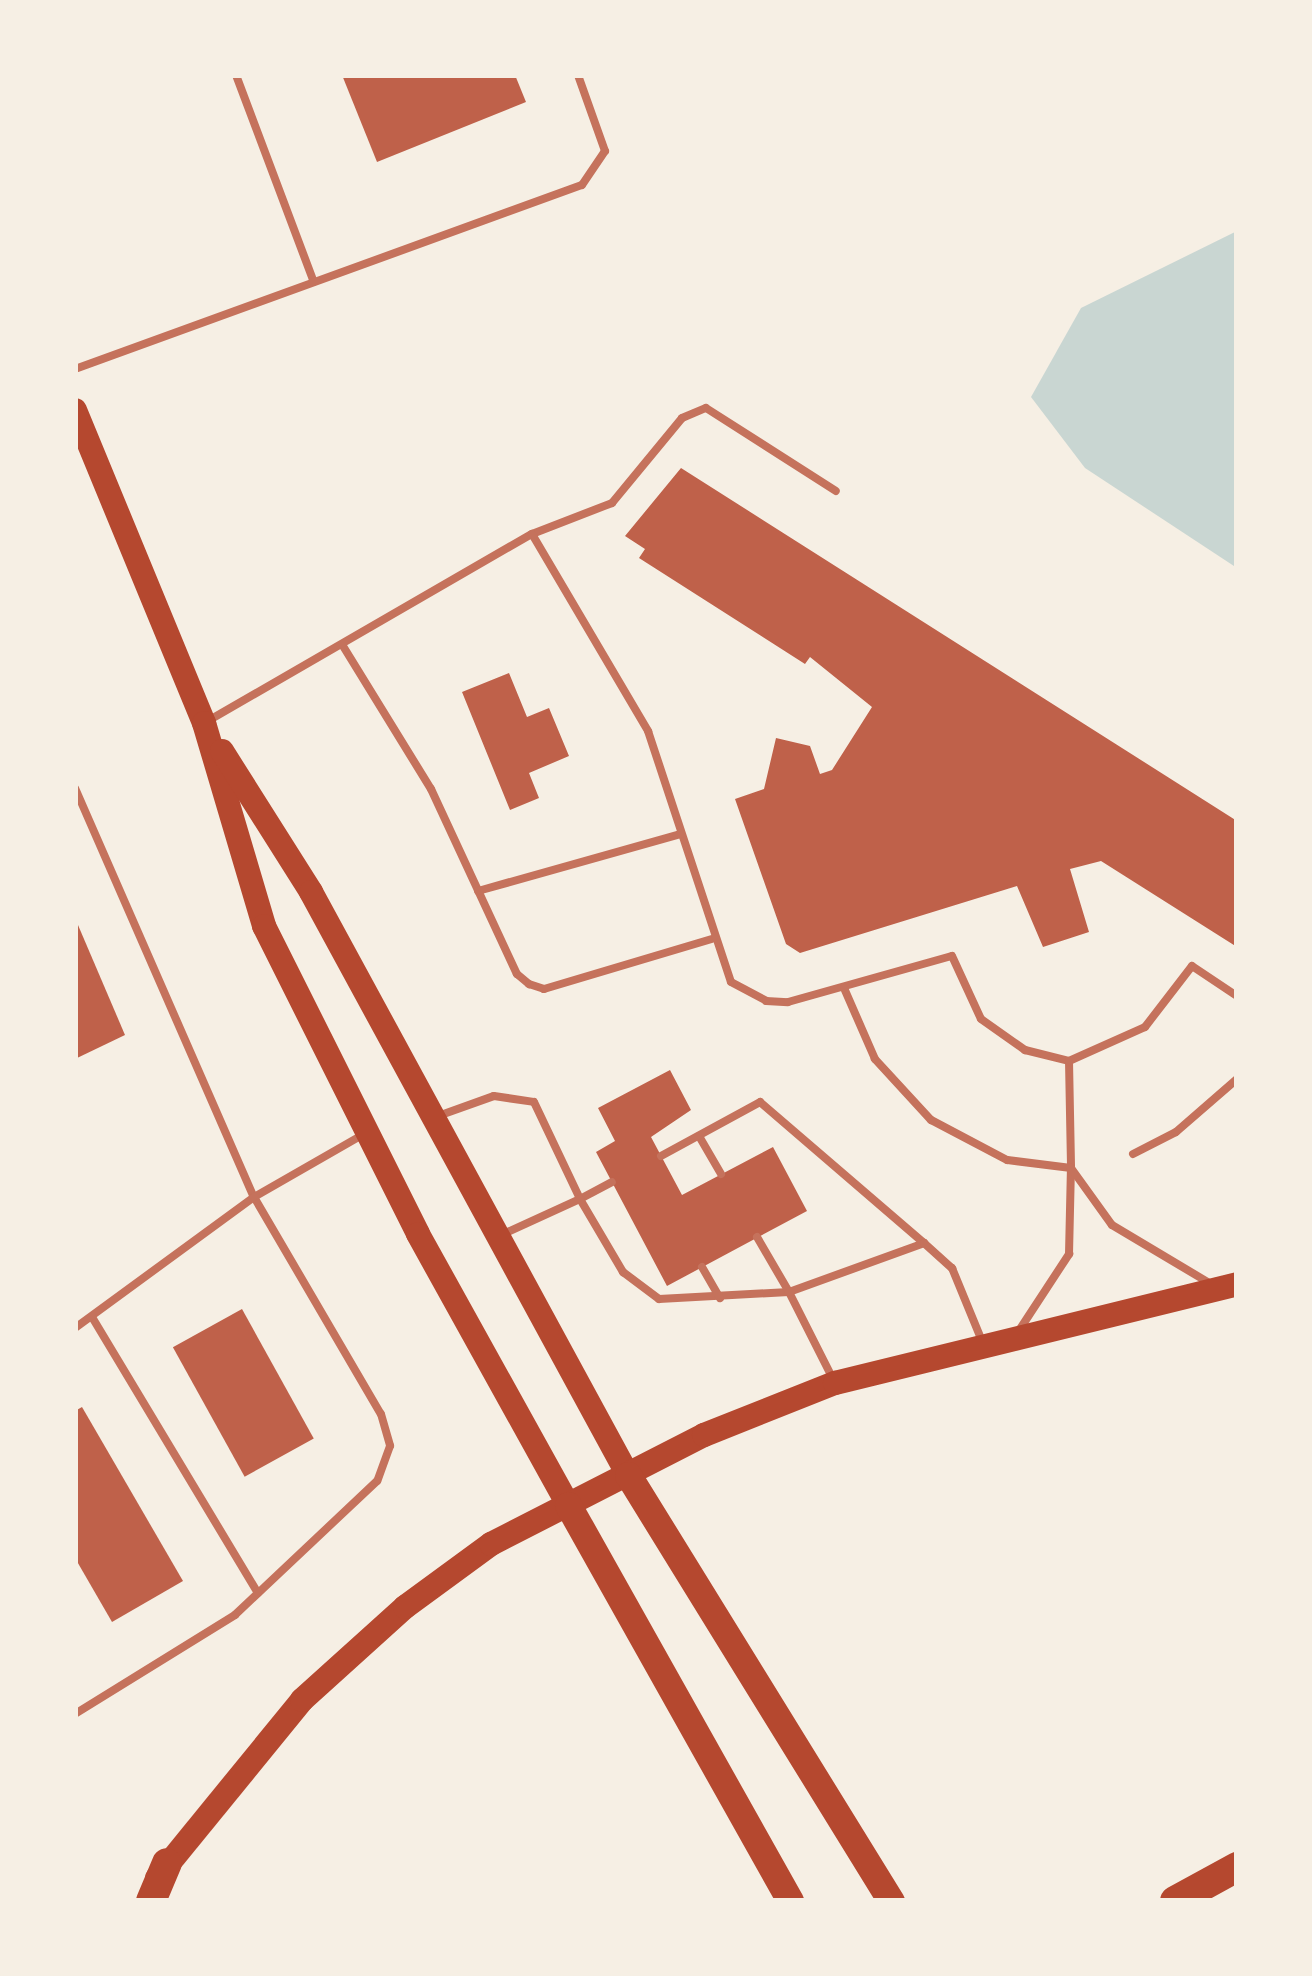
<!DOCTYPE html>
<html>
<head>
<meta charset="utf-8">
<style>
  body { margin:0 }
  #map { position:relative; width:1312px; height:1976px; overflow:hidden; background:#f6efe4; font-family:Commissioner,sans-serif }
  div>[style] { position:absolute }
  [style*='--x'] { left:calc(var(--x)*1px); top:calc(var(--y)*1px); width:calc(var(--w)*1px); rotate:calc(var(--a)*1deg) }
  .water>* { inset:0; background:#c9d6d2 }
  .building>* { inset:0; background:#bf614a; transform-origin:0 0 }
  .service>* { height:8px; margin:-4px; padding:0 4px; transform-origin:4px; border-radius:4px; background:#c5725c }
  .secondary>* { height:24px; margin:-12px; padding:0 12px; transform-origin:12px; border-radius:12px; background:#b5482f }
  .trunk>* { height:27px; margin:-13.5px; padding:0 13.5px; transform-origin:13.5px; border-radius:13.5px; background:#b5482f }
  .motorway>* { height:30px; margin:-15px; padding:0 15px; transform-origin:15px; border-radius:15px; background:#b5482f }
  span { translate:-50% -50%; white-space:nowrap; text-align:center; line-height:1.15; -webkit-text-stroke:10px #f6efe4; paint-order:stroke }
  .frame { position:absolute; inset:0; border:78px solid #f6efe4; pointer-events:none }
</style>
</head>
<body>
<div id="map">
  <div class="water">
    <i style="clip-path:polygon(1237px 231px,1237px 568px,1085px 468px,1031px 397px,1081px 308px)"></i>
  </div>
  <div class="building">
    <i style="clip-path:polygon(342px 75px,515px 75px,526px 102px,377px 162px)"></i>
    <i style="clip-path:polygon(681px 468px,1237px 821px,1237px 947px,1101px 861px,1070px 869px,1089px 932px,1043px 947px,1017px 886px,800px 953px,786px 944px,735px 799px,764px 789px,776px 738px,810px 746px,820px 774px,832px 770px,872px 707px,810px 657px,805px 664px,639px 558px,645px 549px,625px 536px)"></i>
    <i style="clip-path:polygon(509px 673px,527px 717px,549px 708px,569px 756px,529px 773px,539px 798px,510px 810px,462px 692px)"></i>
    <i style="clip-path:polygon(75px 918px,125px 1035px,75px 1059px)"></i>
    <i style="clip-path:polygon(670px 1070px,691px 1110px,651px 1137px,682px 1195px,773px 1147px,807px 1211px,667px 1286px,596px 1152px,615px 1141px,598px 1108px)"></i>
    <i style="left:242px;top:1309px;width:148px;height:79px;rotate:61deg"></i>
    <i style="clip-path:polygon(82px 1407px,183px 1581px,112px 1622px,75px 1558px,75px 1411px)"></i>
  </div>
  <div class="service">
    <i style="--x:236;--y:75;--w:221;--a:69.4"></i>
    <i style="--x:75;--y:369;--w:539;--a:-19.95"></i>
    <i style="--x:582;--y:185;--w:41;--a:-55.9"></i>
    <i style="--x:605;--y:151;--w:81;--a:-109.6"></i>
    <i style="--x:532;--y:534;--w:86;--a:-21.2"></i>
    <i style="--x:612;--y:503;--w:110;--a:-50.5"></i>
    <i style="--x:682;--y:418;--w:26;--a:-23"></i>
    <i style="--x:706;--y:408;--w:154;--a:32.6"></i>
    <i style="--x:343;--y:646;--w:168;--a:58.4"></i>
    <i style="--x:431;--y:789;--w:204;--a:65.1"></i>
    <i style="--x:517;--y:974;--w:16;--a:40"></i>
    <i style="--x:529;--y:984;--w:16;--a:18"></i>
    <i style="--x:544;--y:989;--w:175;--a:-16.6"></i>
    <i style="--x:206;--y:722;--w:376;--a:-30"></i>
    <i style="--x:532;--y:534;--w:229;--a:59.5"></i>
    <i style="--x:648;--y:731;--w:264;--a:71.7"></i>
    <i style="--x:731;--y:982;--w:40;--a:28"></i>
    <i style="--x:766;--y:1001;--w:22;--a:3"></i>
    <i style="--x:788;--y:1002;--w:170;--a:-15.7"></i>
    <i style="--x:952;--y:956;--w:69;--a:65.3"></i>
    <i style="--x:981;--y:1019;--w:54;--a:35.2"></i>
    <i style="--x:1025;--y:1050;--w:45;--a:14"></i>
    <i style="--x:1069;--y:1061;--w:107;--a:88.9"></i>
    <i style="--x:1071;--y:1168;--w:64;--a:-172.9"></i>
    <i style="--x:1007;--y:1160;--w:86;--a:-152.2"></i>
    <i style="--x:931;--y:1120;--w:83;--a:-132.6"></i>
    <i style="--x:875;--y:1059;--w:77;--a:-113.6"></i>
    <i style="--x:75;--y:788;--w:446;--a:66.4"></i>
    <i style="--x:254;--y:1197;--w:251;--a:59.7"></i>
    <i style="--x:381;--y:1414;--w:33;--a:74"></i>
    <i style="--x:390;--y:1446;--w:37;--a:110"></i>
    <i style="--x:377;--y:1481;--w:195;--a:136.7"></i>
    <i style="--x:235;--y:1615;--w:188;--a:148.3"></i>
    <i style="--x:478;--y:891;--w:211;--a:-15.7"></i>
    <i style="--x:1069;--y:1061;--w:83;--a:-24.1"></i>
    <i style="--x:1145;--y:1027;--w:77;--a:-52.4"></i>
    <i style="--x:1192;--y:966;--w:54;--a:33.7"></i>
    <i style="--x:438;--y:1116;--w:59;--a:-19.7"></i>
    <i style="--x:494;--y:1096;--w:40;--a:8.5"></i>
    <i style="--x:534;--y:1102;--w:107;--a:64.6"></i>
    <i style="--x:580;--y:1199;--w:36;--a:-28"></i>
    <i style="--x:699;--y:1136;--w:44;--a:59.9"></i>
    <i style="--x:1133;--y:1154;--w:48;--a:-27.1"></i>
    <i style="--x:1176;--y:1132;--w:81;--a:-41"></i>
    <i style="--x:661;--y:1156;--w:113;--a:-28.6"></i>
    <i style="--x:760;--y:1102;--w:216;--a:40.7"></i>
    <i style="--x:501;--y:1235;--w:87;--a:-24.5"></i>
    <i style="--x:580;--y:1199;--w:85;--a:59.5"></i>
    <i style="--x:623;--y:1272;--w:45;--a:36.9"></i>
    <i style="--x:659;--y:1299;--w:130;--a:-3.1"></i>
    <i style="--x:789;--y:1292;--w:95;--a:63.2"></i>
    <i style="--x:757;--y:1237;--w:64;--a:59.8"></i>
    <i style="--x:789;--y:1292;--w:144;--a:-19.9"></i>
    <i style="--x:924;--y:1243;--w:38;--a:42"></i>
    <i style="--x:952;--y:1268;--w:79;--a:67.7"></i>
    <i style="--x:702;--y:1267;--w:36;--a:60"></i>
    <i style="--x:92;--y:1317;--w:322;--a:59"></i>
    <i style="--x:75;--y:1328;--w:222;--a:-36.2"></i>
    <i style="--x:254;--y:1197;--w:127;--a:-29.8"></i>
    <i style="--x:1020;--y:1329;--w:90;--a:-56.8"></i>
    <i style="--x:1069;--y:1254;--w:86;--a:-88.7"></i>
    <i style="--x:1071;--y:1168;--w:70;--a:54.3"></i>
    <i style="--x:1112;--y:1225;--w:115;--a:30.8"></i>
  </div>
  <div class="secondary">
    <i style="--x:75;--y:410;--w:339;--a:67.6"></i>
    <i style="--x:204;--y:723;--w:212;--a:73.5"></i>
    <i style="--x:264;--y:926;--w:344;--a:63.4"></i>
    <i style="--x:418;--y:1234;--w:310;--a:61"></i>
    <i style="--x:222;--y:751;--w:167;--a:57.7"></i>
    <i style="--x:311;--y:892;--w:664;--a:61.47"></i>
    <i style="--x:157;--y:1878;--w:230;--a:-50.8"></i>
    <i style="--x:302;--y:1700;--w:139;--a:-42.1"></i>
    <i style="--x:405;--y:1607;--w:107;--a:-36.2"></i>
    <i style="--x:491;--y:1544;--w:239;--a:-27.1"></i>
    <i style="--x:704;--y:1435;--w:141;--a:-21.7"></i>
    <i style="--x:835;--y:1383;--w:414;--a:-13.8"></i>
  </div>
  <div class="trunk">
    <i style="--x:628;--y:1475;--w:501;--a:58.31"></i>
    <i style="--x:568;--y:1505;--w:454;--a:60.7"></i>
  </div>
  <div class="motorway">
    <i style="--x:151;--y:1901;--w:41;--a:-67.2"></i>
    <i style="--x:1175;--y:1901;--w:71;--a:-28.7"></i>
  </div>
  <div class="frame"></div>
</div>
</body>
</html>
